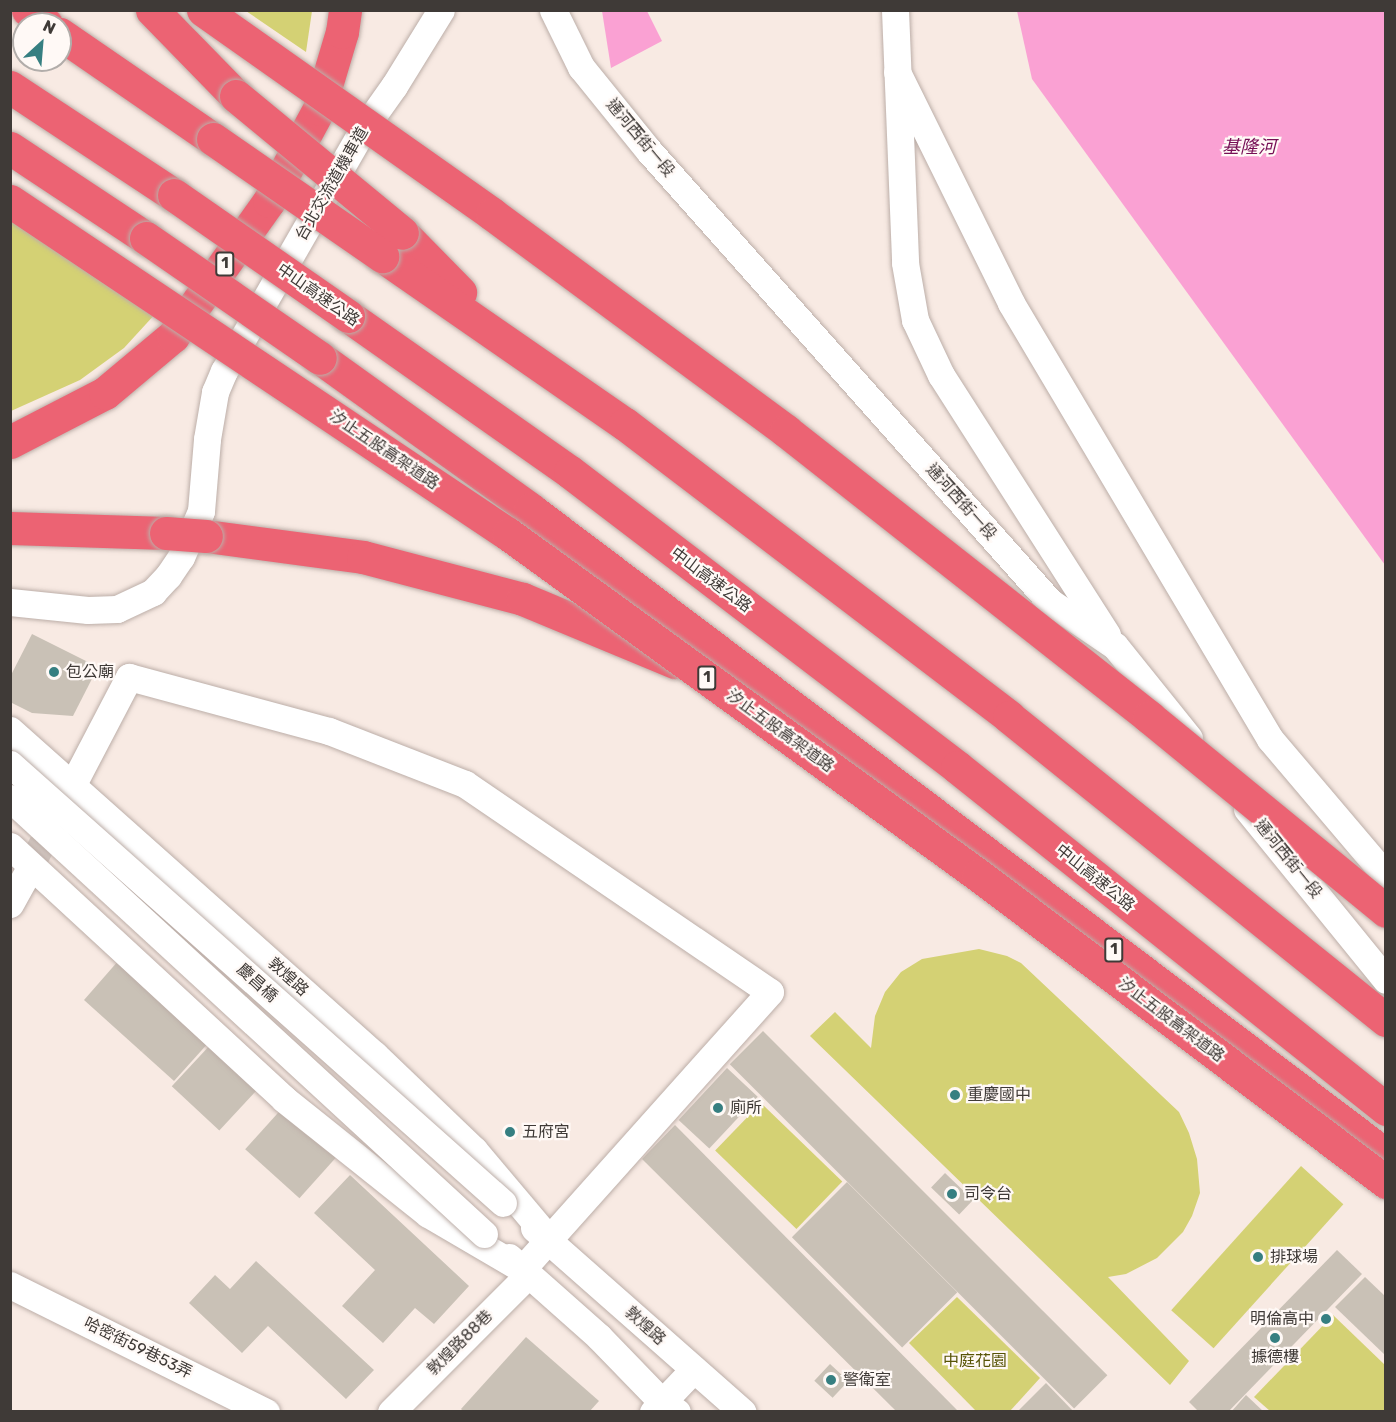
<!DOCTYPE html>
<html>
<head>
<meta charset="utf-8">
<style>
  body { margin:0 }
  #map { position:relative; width:1396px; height:1422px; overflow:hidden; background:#f8eae3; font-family:Rubik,"Noto Sans TC",sans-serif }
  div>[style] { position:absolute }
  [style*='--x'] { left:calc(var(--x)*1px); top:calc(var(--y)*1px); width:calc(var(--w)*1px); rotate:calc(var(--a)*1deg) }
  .green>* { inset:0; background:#d4d174; transform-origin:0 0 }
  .water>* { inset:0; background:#faa1d3 }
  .building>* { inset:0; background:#c9c1b6; transform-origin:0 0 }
  .minor-tunnel>* { height:27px; margin-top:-13.5px; transform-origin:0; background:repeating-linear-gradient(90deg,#d3c7c1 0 27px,transparent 0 41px) }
  .roads { filter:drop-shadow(0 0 2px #bcaea8) drop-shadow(0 0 2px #bcaea8) }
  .minor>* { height:27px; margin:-13.5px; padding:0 13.5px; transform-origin:13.5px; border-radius:13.5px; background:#fff }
  .highway>* { height:33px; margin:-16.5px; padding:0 16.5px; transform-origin:16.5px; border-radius:16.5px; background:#ec6373 }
  .bridges { filter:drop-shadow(0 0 2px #bcaea8) drop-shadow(0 0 2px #bcaea8) }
  .minor-bridge>* { height:27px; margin:-13.5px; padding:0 13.5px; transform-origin:13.5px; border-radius:13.5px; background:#fff }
  .highway-bridge>* { height:33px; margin:-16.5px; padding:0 16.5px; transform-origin:16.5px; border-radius:16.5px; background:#ec6373 }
  .dots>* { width:16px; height:16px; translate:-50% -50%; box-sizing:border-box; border:3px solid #fff9f6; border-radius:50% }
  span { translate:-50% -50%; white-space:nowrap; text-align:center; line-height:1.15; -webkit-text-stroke:4.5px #fff9f6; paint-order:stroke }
  .shield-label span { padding:2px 4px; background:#fff9f6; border:2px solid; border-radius:4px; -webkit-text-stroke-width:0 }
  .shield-label { font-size:15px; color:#3f3a37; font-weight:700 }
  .street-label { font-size:16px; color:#3f3a37 }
  .poi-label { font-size:16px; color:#3f3a37 }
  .left { translate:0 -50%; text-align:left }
  .right { translate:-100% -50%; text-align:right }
  .park-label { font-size:16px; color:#575405 }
  .water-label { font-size:18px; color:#760e55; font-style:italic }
  .frame { position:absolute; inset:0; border:12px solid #3f3a37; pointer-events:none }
  .north { position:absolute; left:12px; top:12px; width:60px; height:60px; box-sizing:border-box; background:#fff9f6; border:2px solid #b2adaa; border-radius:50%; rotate:26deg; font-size:16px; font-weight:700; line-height:24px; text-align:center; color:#3f3a37 }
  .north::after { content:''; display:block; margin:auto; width:21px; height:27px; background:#367f81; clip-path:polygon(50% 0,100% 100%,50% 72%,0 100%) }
</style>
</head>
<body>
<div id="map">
  <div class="green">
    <i style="clip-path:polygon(246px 11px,312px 11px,306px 52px)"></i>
    <i style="clip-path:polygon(10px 210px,157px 312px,124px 348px,80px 380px,11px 411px)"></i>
    <i style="clip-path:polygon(979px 949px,1007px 956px,1021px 963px,1179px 1112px,1189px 1133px,1197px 1159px,1200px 1193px,1192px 1216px,1183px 1232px,1157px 1258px,1126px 1274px,1108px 1277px,1189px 1361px,1170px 1385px,810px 1036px,835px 1012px,871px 1048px,875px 1016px,885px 992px,901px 972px,922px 959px)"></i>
    <i style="left:761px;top:1103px;width:113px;height:66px;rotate:44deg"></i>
    <i style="left:1301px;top:1166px;width:57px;height:194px;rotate:42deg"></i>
    <i style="clip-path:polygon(957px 1297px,1040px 1378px,1010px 1411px,976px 1411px,909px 1343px)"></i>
    <i style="clip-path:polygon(1333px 1315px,1385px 1365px,1385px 1411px,1270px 1411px,1254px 1397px)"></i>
  </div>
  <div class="water">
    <i style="clip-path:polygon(602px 11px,647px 11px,662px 41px,611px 68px)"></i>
    <i style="clip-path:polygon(1017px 11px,1385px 11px,1385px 565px,1032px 79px)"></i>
  </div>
  <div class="building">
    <i style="clip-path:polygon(32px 634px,98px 667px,73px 716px,32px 713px,10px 702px,10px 677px)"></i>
    <i style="clip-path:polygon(119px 960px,219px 1031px,174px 1081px,84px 1000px)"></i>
    <i style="left:763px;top:1031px;width:487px;height:47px;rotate:45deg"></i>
    <i style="left:212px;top:1043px;width:65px;height:59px;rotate:43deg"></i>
    <i style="left:727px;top:1068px;width:42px;height:71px;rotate:43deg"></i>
    <i style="left:286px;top:1104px;width:73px;height:61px;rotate:42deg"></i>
    <i style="clip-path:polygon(675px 1125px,959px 1412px,897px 1412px,642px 1159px)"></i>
    <i style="left:945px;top:1173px;width:39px;height:20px;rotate:44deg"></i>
    <i style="clip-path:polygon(350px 1175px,469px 1286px,434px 1324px,415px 1308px,383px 1343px,342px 1306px,375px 1270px,314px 1213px)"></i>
    <i style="left:847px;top:1182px;width:156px;height:78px;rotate:45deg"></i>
    <i style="clip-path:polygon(1337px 1250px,1362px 1274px,1228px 1412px,1199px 1412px,1189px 1402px)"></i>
    <i style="clip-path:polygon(256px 1261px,374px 1370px,346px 1399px,268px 1326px,242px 1353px,189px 1303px,215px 1275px,230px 1289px)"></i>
    <i style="clip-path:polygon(1365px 1277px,1386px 1297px,1386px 1356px,1335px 1307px)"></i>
    <i style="clip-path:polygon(526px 1337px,599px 1401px,589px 1412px,464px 1412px,461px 1409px)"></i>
    <i style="left:830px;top:1364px;width:25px;height:23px;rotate:43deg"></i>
    <i style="clip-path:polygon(1046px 1383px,1074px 1412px,1017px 1412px)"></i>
    <i style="clip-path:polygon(1246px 1395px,1264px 1412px,1231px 1412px)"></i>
  </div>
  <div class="minor-tunnel">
    <i style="--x:31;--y:866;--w:60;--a:-63.4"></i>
  </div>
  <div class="roads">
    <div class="minor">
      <i style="--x:553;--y:10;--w:64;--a:63.8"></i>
      <i style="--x:581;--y:67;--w:108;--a:51"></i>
      <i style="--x:649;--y:151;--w:603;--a:48.36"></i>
      <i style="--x:1050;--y:602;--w:78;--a:34.1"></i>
      <i style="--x:1115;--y:646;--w:118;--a:51.2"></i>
      <i style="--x:895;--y:10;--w:253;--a:87.7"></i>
      <i style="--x:905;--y:263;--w:58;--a:80"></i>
      <i style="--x:915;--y:320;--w:61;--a:64.7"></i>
      <i style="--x:941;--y:375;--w:308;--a:57.4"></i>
      <i style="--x:897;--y:72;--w:258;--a:63.7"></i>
      <i style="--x:1011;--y:303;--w:507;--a:59.29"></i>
      <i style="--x:1270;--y:739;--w:180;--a:49.7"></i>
      <i style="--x:10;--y:602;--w:78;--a:5.9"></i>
      <i style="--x:88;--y:610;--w:29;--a:-2"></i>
      <i style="--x:117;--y:609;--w:40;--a:-25"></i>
      <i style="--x:153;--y:592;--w:22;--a:-47"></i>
      <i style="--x:168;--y:576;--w:23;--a:-56"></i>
      <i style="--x:181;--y:557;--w:50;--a:-66.5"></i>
      <i style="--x:201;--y:511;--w:72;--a:-85.2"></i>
      <i style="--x:207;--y:439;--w:48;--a:-80.3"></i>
      <i style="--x:215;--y:392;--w:23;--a:-67"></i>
      <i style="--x:224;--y:371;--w:277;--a:-60.1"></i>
      <i style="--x:362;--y:131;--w:55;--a:-54.6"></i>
      <i style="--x:394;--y:86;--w:89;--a:-58.3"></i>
      <i style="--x:10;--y:730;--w:489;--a:41.7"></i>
      <i style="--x:375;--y:1055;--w:137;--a:43.8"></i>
      <i style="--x:474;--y:1150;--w:116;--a:49.9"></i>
      <i style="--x:73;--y:784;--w:121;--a:-62.4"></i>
      <i style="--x:129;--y:677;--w:207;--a:15.1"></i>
      <i style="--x:329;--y:731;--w:146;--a:21.3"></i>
      <i style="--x:465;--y:784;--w:369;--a:34.3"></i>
      <i style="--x:770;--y:992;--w:372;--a:131.8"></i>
      <i style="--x:1247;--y:809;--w:220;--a:50.9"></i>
      <i style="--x:10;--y:846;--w:373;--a:42.7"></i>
      <i style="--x:284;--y:1099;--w:184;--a:38.6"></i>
      <i style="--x:428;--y:1214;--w:109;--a:30.3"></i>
      <i style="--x:10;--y:904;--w:43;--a:-61.1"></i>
      <i style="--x:534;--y:1228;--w:278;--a:41.4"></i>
      <i style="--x:509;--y:1257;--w:120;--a:41.6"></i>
      <i style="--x:599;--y:1337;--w:91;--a:45.9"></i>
      <i style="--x:662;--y:1402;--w:18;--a:34"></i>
      <i style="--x:10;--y:1285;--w:286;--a:26.4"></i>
      <i style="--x:391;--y:1412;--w:194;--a:-45"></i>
      <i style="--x:653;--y:1412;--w:59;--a:-46.4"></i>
    </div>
    <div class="highway">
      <i style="--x:28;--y:10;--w:23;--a:38"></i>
      <i style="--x:152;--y:10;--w:120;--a:45.7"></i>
      <i style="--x:60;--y:34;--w:186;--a:34.5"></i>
      <i style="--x:10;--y:87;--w:196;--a:33.4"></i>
      <i style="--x:10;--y:148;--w:163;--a:33.5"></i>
      <i style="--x:402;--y:233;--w:83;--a:45.5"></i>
      <i style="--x:382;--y:256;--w:295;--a:34.7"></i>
      <i style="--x:625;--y:424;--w:483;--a:37.3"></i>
      <i style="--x:1009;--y:717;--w:484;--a:38.8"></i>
      <i style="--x:348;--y:316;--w:271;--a:35.1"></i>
      <i style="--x:570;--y:472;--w:487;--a:37.3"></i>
      <i style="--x:957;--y:767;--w:549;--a:38.56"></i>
      <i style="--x:320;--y:358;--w:259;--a:35.7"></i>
      <i style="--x:530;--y:509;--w:1072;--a:37.04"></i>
      <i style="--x:10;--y:442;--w:107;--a:-27.3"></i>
      <i style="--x:105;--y:393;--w:89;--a:-40"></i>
      <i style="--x:173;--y:336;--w:166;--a:-54.6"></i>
      <i style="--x:269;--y:201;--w:105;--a:-61.5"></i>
      <i style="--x:319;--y:109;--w:80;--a:-73.4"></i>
      <i style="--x:342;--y:32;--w:22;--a:-82"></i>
      <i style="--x:10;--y:528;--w:156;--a:1.8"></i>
      <i style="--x:206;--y:536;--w:158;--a:7.6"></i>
      <i style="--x:363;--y:557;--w:165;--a:14.7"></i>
      <i style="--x:523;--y:599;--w:164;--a:22.6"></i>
    </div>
  </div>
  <div class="bridges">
    <div class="minor-bridge">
      <i style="--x:10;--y:764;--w:660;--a:41.68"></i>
      <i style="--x:10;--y:798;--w:644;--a:42.61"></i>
    </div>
    <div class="highway-bridge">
      <i style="--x:203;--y:10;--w:354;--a:35.2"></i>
      <i style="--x:492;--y:214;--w:365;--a:36.4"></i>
      <i style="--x:786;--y:431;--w:462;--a:38.2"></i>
      <i style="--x:1149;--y:717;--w:306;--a:39.3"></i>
      <i style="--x:236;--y:96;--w:215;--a:39.5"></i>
      <i style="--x:213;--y:139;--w:206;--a:34.7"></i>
      <i style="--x:174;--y:195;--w:212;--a:34.8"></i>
      <i style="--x:10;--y:201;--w:599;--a:33.77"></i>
      <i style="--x:508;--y:534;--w:581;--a:35.96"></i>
      <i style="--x:978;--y:875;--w:511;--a:36.96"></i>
      <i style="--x:146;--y:238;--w:211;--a:34.6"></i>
      <i style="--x:166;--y:533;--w:40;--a:4.3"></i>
    </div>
  </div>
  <div class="dots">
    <i style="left:54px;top:672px;background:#367f81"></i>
    <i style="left:955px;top:1095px;background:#367f81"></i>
    <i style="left:718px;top:1108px;background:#367f81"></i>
    <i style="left:510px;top:1132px;background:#367f81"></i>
    <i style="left:952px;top:1194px;background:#367f81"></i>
    <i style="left:1258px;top:1257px;background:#367f81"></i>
    <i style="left:1326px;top:1319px;background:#367f81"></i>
    <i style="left:1275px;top:1338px;background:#367f81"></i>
    <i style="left:831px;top:1380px;background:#367f81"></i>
  </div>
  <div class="shield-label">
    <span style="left:225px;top:264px">1</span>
    <span style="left:707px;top:678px">1</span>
    <span style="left:1114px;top:950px">1</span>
  </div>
  <div class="street-label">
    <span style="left:640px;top:138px;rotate:50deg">通河西街一段</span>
    <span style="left:332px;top:184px;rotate:-60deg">台北交流道機車道</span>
    <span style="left:318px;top:295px;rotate:35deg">中山高速公路</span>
    <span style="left:384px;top:450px;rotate:34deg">汐止五股高架道路</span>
    <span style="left:961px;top:502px;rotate:48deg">通河西街一段</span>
    <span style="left:711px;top:580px;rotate:37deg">中山高速公路</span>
    <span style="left:780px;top:731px;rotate:36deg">汐止五股高架道路</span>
    <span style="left:1288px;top:859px;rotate:51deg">通河西街一段</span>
    <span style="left:1095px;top:878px;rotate:39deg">中山高速公路</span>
    <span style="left:288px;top:977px;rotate:42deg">敦煌路</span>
    <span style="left:257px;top:983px;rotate:42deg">慶昌橋</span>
    <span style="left:1171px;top:1020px;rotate:37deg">汐止五股高架道路</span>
    <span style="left:645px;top:1326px;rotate:42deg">敦煌路</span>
    <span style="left:460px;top:1343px;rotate:-45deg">敦煌路88巷</span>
    <span style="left:138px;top:1348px;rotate:26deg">哈密街59巷53弄</span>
  </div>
  <div class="poi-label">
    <span class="left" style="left:66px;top:672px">包公廟</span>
    <span class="left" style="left:967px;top:1095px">重慶國中</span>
    <span class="left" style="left:730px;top:1108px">廁所</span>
    <span class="left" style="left:522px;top:1132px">五府宮</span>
    <span class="left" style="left:964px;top:1194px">司令台</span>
    <span class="left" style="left:1270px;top:1257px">排球場</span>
    <span class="right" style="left:1314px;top:1319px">明倫高中</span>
    <span style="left:1275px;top:1357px">據德樓</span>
    <span class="left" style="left:843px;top:1380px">警衛室</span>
  </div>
  <div class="park-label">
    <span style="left:975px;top:1361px">中庭花園</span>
  </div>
  <div class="water-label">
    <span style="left:1249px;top:147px">基隆河</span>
  </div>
  <div class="frame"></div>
  <div class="north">N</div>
</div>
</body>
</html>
